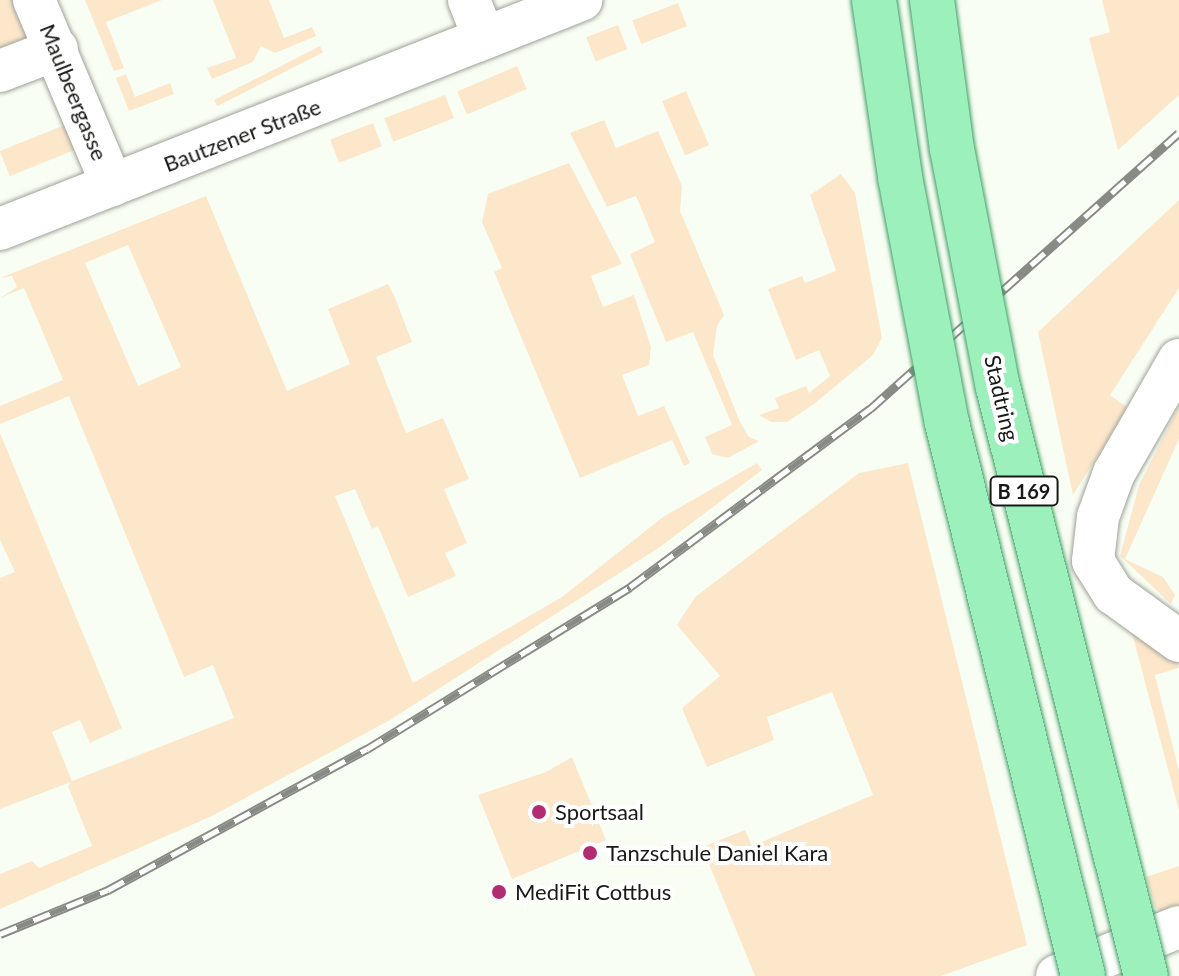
<!DOCTYPE html>
<html>
<head>
<meta charset="utf-8">
<style>
  body { margin:0 }
  #map { position:relative; width:1179px; height:976px; overflow:hidden; background:#f9fef4; font-family:Lato,sans-serif }
  div>[style] { position:absolute }
  [style*='--x'] { left:calc(var(--x)*1px); top:calc(var(--y)*1px); width:calc(var(--w)*1px); rotate:calc(var(--a)*1deg) }
  .green>* { inset:0; background:#fde7cb; transform-origin:0 0 }
  .roads { filter:drop-shadow(0 0 2px #9ea299) drop-shadow(0 0 2px #9ea299) }
  .minor>* { height:42px; margin:-21px; padding:0 21px; transform-origin:21px; border-radius:21px; background:#fff }
  .rail>* { height:9px; margin-top:-4.5px; transform-origin:0; background:repeating-linear-gradient(90deg,#fff 0 18px,#888b85 0 36px); box-sizing:border-box; border-block:2px solid #888b85 }
  .bridges { filter:drop-shadow(0 0 2px #429f66) drop-shadow(0 0 2px #429f66) }
  .primary-bridge>* { height:44px; margin:-22px; padding:0 22px; transform-origin:22px; border-radius:22px; background:#9bf0bc }
  .dots>* { width:22px; height:22px; translate:-50% -50%; box-sizing:border-box; border:4px solid #fff; border-radius:50% }
  span { translate:-50% -50%; white-space:nowrap; text-align:center; line-height:1.15; -webkit-text-stroke:8px #fff; paint-order:stroke }
  .shield-label span { padding:2px 6px; background:#fff; border:2px solid; border-radius:6px; -webkit-text-stroke-width:0 }
  .shield-label { font-size:20px; color:#191a17; font-weight:700 }
  .street-label { font-size:22px; color:#191a17 }
  .poi-label { font-size:22px; color:#191a17 }
  .left { translate:0 -50%; text-align:left }
</style>
</head>
<body>
<div id="map">
  <div class="green">
    <i style="clip-path:polygon(0 0,16px 0,39px 45px,0 61px)"></i>
    <i style="clip-path:polygon(85px 0,162px 0,106px 22px,124px 68px,114px 71px)"></i>
    <i style="clip-path:polygon(213px 0,269px 0,284px 38px,312px 27px,316px 36px,275px 53px,261px 46px,253px 62px,212px 79px,207px 68px,236px 58px)"></i>
    <i style="clip-path:polygon(1102px 0,1179px 0,1179px 95px,1118px 150px,1089px 38px,1110px 32px)"></i>
    <i style="left:678px;top:3px;width:25px;height:49px;rotate:69deg"></i>
    <i style="left:618px;top:25px;width:26px;height:34px;rotate:69deg"></i>
    <i style="left:320px;top:46px;width:7px;height:119px;rotate:63deg"></i>
    <i style="left:517px;top:66px;width:25px;height:65px;rotate:67deg"></i>
    <i style="clip-path:polygon(126px 74px,135px 97px,170px 83px,174px 94px,129px 111px,116px 78px)"></i>
    <i style="left:686px;top:91px;width:59px;height:26px;rotate:67deg"></i>
    <i style="left:445px;top:95px;width:25px;height:65px;rotate:69deg"></i>
    <i style="clip-path:polygon(604px 120px,616px 148px,658px 131px,682px 186px,680px 211px,724px 315px,717px 326px,713px 355px,740px 422px,749px 437px,759px 441px,728px 458px,712px 454px,705px 437px,732px 425px,693px 332px,666px 342px,630px 254px,655px 242px,636px 196px,607px 207px,570px 133px)"></i>
    <i style="left:72px;top:122px;width:27px;height:78px;rotate:68deg"></i>
    <i style="left:373px;top:123px;width:25px;height:46px;rotate:69deg"></i>
    <i style="clip-path:polygon(569px 163px,622px 264px,591px 276px,603px 307px,634px 295px,651px 347px,649px 365px,622px 375px,638px 416px,664px 406px,690px 463px,684px 466px,672px 440px,580px 478px,494px 272px,502px 268px,482px 222px,488px 194px)"></i>
    <i style="clip-path:polygon(841px 174px,855px 193px,882px 338px,873px 355px,814px 404px,787px 422px,771px 422px,759px 415px,779px 408px,775px 398px,806px 386px,809px 393px,830px 376px,819px 350px,796px 360px,768px 289px,802px 276px,805px 283px,836px 271px,810px 195px)"></i>
    <i style="clip-path:polygon(evenodd,206px 196px,287px 391px,350px 364px,328px 309px,388px 284px,394px 295px,412px 342px,376px 357px,406px 433px,443px 418px,469px 479px,444px 489px,467px 543px,445px 553px,456px 576px,408px 597px,378px 526px,372px 529px,355px 489px,335px 496px,413px 683px,562px 597px,663px 517px,757px 463px,762px 470px,660px 547px,390px 720px,212px 816px,0 909px,0 874px,32px 861px,39px 868px,92px 846px,68px 786px,71px 782px,0 809px,0 578px,15px 572px,0 540px,0 433px,122px 728px,90px 743px,80px 720px,52px 732px,72px 781px,234px 718px,213px 665px,184px 677px,69px 396px,0 424px,0 406px,63px 380px,24px 288px,0 298px,17px 287px,12px 276px,0 278px,206px 196px,128px 245px,181px 367px,138px 386px,85px 263px,128px 245px)"></i>
    <i style="clip-path:polygon(1179px 200px,1179px 288px,1110px 395px,1128px 408px,1073px 495px,1038px 332px)"></i>
    <i style="clip-path:polygon(1179px 406px,1179px 439px,1125px 559px,1163px 577px,1175px 595px,1171px 604px,1120px 556px,1139px 485px)"></i>
    <i style="clip-path:polygon(908px 463px,1027px 945px,941px 976px,755px 976px,702px 847px,745px 830px,752px 846px,873px 795px,832px 692px,767px 717px,774px 740px,707px 767px,682px 708px,720px 676px,677px 625px,695px 597px,859px 473px)"></i>
    <i style="clip-path:polygon(1131px 629px,1175px 654px,1179px 668px,1155px 675px,1179px 771px,1179px 811px)"></i>
    <i style="clip-path:polygon(572px 757px,606px 840px,512px 879px,478px 795px,546px 772px)"></i>
    <i style="clip-path:polygon(1179px 866px,1179px 909px,1165px 915px,1155px 907px,1146px 877px)"></i>
  </div>
  <div class="roads">
    <div class="minor">
      <i style="--x:34;--y:0;--w:201;--a:67.1"></i>
      <i style="--x:469;--y:0;--w:41;--a:68.5"></i>
      <i style="--x:0;--y:71;--w:61;--a:-21.1"></i>
      <i style="--x:0;--y:229;--w:625;--a:-21.51"></i>
      <i style="--x:1179;--y:360;--w:130;--a:119.9"></i>
      <i style="--x:1114;--y:473;--w:47;--a:110"></i>
      <i style="--x:1098;--y:517;--w:44;--a:96.5"></i>
      <i style="--x:1093;--y:561;--w:39;--a:58"></i>
      <i style="--x:1114;--y:594;--w:80;--a:35.9"></i>
      <i style="--x:1057;--y:976;--w:131;--a:-21.9"></i>
    </div>
  </div>
  <div class="rail">
    <i style="--x:0;--y:934;--w:117;--a:-22.2"></i>
    <i style="--x:108;--y:890;--w:295;--a:-28.6"></i>
    <i style="--x:367;--y:749;--w:309;--a:-31.6"></i>
    <i style="--x:630;--y:587;--w:299;--a:-36.6"></i>
    <i style="--x:870;--y:409;--w:414;--a:-41.8"></i>
  </div>
  <div class="bridges">
    <div class="primary-bridge">
      <i style="--x:874;--y:0;--w:179;--a:81.6"></i>
      <i style="--x:900;--y:177;--w:250;--a:79.2"></i>
      <i style="--x:947;--y:423;--w:569;--a:76.18"></i>
      <i style="--x:932;--y:0;--w:150;--a:82.4"></i>
      <i style="--x:952;--y:149;--w:242;--a:79.1"></i>
      <i style="--x:998;--y:387;--w:607;--a:75.9"></i>
    </div>
  </div>
  <div class="dots">
    <i style="left:539px;top:812px;background:#b22c71"></i>
    <i style="left:590px;top:853px;background:#b22c71"></i>
    <i style="left:499px;top:892px;background:#b22c71"></i>
  </div>
  <div class="shield-label">
    <span style="left:1024px;top:491px">B 169</span>
  </div>
  <div class="street-label">
    <span style="left:74px;top:92px;rotate:68deg">Maulbeergasse</span>
    <span style="left:242px;top:135px;rotate:-21deg">Bautzener Straße</span>
    <span style="left:1002px;top:398px;rotate:77deg">Stadtring</span>
  </div>
  <div class="poi-label">
    <span class="left" style="left:555px;top:812px">Sportsaal</span>
    <span class="left" style="left:606px;top:853px">Tanzschule Daniel Kara</span>
    <span class="left" style="left:515px;top:892px">MediFit Cottbus</span>
  </div>
</div>
</body>
</html>
